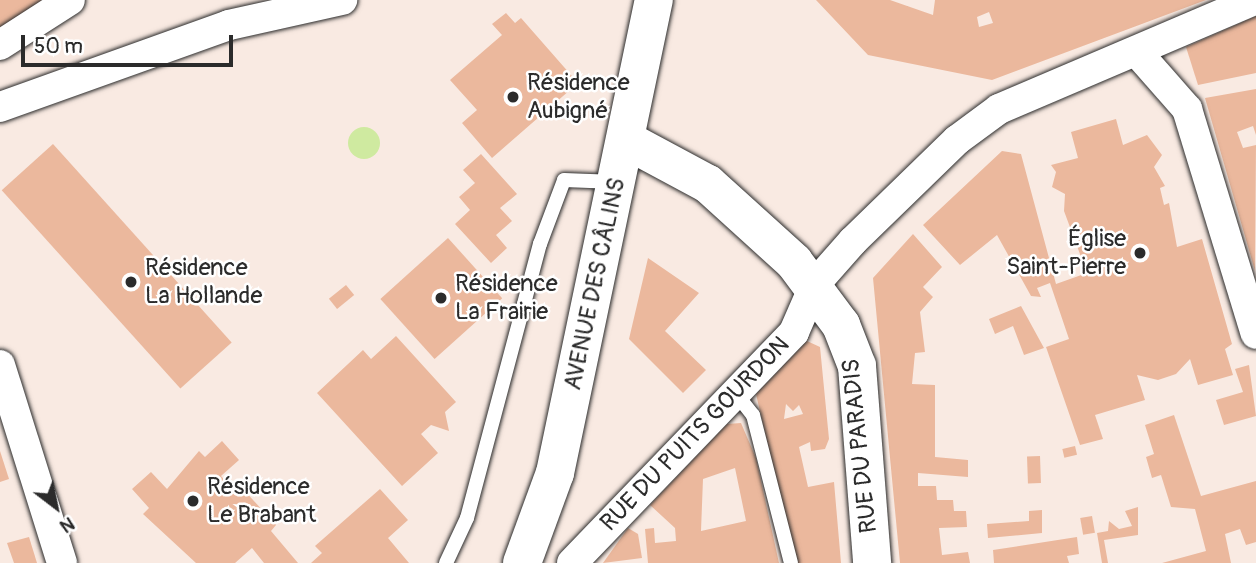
<!DOCTYPE html>
<html>
<head>
<meta charset="utf-8">
<style>
  body { margin:0 }
  #map { position:relative; width:1256px; height:563px; overflow:hidden; background:#f9eae2; font-family:Pangolin,sans-serif }
  div>[style] { position:absolute }
  [style*='--x'] { left:calc(var(--x)*1px); top:calc(var(--y)*1px); width:calc(var(--w)*1px); rotate:calc(var(--a)*1deg) }
  .green>* { inset:0; background:#cfeaa0 }
  .round { border-radius:50% }
  .building>* { inset:0; background:#ebb89d; transform-origin:0 0 }
  .roads { filter:drop-shadow(0 0 2px #2b2b2b) drop-shadow(0 0 2px #2b2b2b) }
  .lane>* { height:14px; margin:-7px; padding:0 7px; transform-origin:7px; border-radius:7px; background:#fff }
  .street>* { height:30px; margin:-15px; padding:0 15px; transform-origin:15px; border-radius:15px; background:#fff }
  .secondary>* { height:38px; margin:-19px; padding:0 19px; transform-origin:19px; border-radius:19px; background:#fff }
  .dots>* { width:19px; height:19px; translate:-50% -50%; box-sizing:border-box; border:4px solid #fff; border-radius:50% }
  span { translate:-50% -50%; white-space:nowrap; text-align:center; line-height:1.15; -webkit-text-stroke:5px #fff; paint-order:stroke }
  .poi-label { font-size:24px; color:#2b2b2b }
  .left { translate:0 -50%; text-align:left }
  .right { translate:-100% -50%; text-align:right }
  .street-label { font-size:24px; color:#2b2b2b }
  .north { position:absolute; left:21px; top:472px; width:70px; height:70px; -webkit-text-stroke:5px #fff; paint-order:stroke; rotate:148deg; font-size:19px; font-weight:700; line-height:28px; text-align:center; color:#2b2b2b }
  .north::after { content:''; display:block; margin:auto; width:24px; height:32px; background:#2b2b2b; clip-path:polygon(50% 0,100% 100%,50% 72%,0 100%) }
  .scale { position:absolute; left:21px; top:35px; width:212px; height:32px; box-sizing:border-box; border:4px solid #2b2b2b; border-top:0; padding-left:9px; font-size:21px; line-height:24px; white-space:nowrap; color:#2b2b2b; -webkit-text-stroke:5px #fff; paint-order:stroke }
</style>
</head>
<body>
<div id="map">
  <div class="green">
    <i class="round" style="left:348px;top:127px;width:32px;height:32px"></i>
  </div>
  <div class="building">
    <i style="clip-path:polygon(0 0,44px 0,0 32px)"></i>
    <i style="clip-path:polygon(evenodd,816px 0,890px 0,933px 15px,935px 0,1206px 0,992px 80px,868px 55px,816px 0,989px 12px,993px 23px,979px 27px,977px 17px,989px 12px)"></i>
    <i style="clip-path:polygon(506px 13px,515px 23px,521px 18px,578px 83px,492px 158px,462px 123px,477px 110px,450px 80px,502px 35px,492px 24px)"></i>
    <i style="clip-path:polygon(1256px 16px,1256px 73px,1198px 85px,1186px 47px)"></i>
    <i style="clip-path:polygon(1256px 89px,1256px 135px,1253px 126px,1237px 132px,1243px 148px,1256px 145px,1255px 271px,1205px 98px)"></i>
    <i style="clip-path:polygon(1116px 119px,1123px 145px,1147px 135px,1162px 155px,1154px 167px,1165px 186px,1160px 188px,1164px 205px,1169px 203px,1177px 247px,1202px 239px,1232px 344px,1225px 349px,1233px 375px,1198px 385px,1190px 359px,1176px 374px,1158px 380px,1137px 375px,1145px 400px,1095px 415px,1103px 439px,1080px 445px,1046px 347px,1069px 339px,1050px 283px,1037px 288px,1041px 297px,1031px 296px,997px 235px,960px 265px,923px 225px,1002px 151px,1021px 154px,1056px 284px,1087px 273px,1064px 211px,1065px 194px,1052px 187px,1056px 172px,1051px 165px,1078px 158px,1071px 132px)"></i>
    <i style="left:53px;top:144px;width:267px;height:69px;rotate:48deg"></i>
    <i style="clip-path:polygon(481px 154px,517px 194px,500px 208px,512px 221px,496px 235px,507px 248px,491px 263px,455px 224px,470px 210px,459px 197px,475px 183px,463px 170px)"></i>
    <i style="clip-path:polygon(913px 234px,942px 267px,923px 287px,933px 297px,920px 312px,925px 352px,915px 353px,912px 384px,935px 385px,935px 457px,968px 460px,968px 477px,918px 473px,918px 486px,936px 486px,937px 500px,953px 500px,954px 511px,966px 511px,967px 527px,939px 528px,942px 555px,968px 552px,970px 563px,900px 563px,873px 278px)"></i>
    <i style="left:448px;top:238px;width:81px;height:91px;rotate:48deg"></i>
    <i style="clip-path:polygon(648px 258px,699px 293px,665px 331px,706px 370px,683px 393px,629px 339px)"></i>
    <i style="left:346px;top:285px;width:13px;height:22px;rotate:51deg"></i>
    <i style="clip-path:polygon(1021px 306px,1044px 348px,1024px 355px,1013px 326px,995px 334px,989px 319px)"></i>
    <i style="clip-path:polygon(396px 336px,456px 402px,445px 412px,449px 431px,431px 425px,421px 434px,438px 453px,402px 486px,317px 393px,363px 350px,371px 359px)"></i>
    <i style="clip-path:polygon(evenodd,807px 341px,820px 347px,829px 439px,825px 449px,811px 451px,810px 442px,799px 447px,808px 487px,834px 482px,841px 563px,795px 563px,756px 394px,807px 341px,786px 404px,793px 411px,799px 405px,803px 414px,784px 419px,786px 404px)"></i>
    <i style="clip-path:polygon(1249px 365px,1256px 416px,1224px 425px,1216px 400px,1243px 392px,1235px 369px)"></i>
    <i style="clip-path:polygon(1174px 415px,1201px 496px,1256px 481px,1256px 542px,1246px 545px,1240px 529px,1225px 534px,1231px 563px,1162px 563px,1206px 551px,1195px 509px,1171px 507px,1161px 475px,1152px 478px,1146px 457px,1154px 454px,1145px 425px)"></i>
    <i style="clip-path:polygon(evenodd,741px 423px,756px 458px,779px 563px,648px 563px,645px 529px,654px 528px,655px 543px,676px 541px,675px 528px,650px 505px,727px 424px,741px 423px,735px 468px,746px 521px,701px 531px,703px 479px,735px 468px)"></i>
    <i style="clip-path:polygon(222px 441px,239px 460px,221px 476px,237px 494px,243px 489px,276px 525px,271px 531px,298px 563px,264px 563px,252px 548px,235px 563px,196px 563px,143px 514px,149px 508px,132px 489px,151px 472px,167px 489px,199px 451px,205px 457px)"></i>
    <i style="left:1075px;top:446px;width:9px;height:13px;rotate:77deg"></i>
    <i style="clip-path:polygon(0 451px,9px 479px,0 482px)"></i>
    <i style="left:1040px;top:456px;width:27px;height:13px;rotate:88deg"></i>
    <i style="clip-path:polygon(380px 489px,408px 520px,388px 538px,409px 563px,311px 563px,322px 553px,315px 546px)"></i>
    <i style="clip-path:polygon(1138px 507px,1138px 535px,1104px 540px,1108px 563px,1102px 563px,1097px 533px,1108px 531px,1109px 521px,1119px 529px,1132px 526px,1125px 511px)"></i>
    <i style="clip-path:polygon(1042px 510px,1042px 533px,988px 538px,987px 524px,1029px 521px,1029px 511px)"></i>
    <i style="left:1092px;top:516px;width:17px;height:12px;rotate:80deg"></i>
    <i style="clip-path:polygon(628px 528px,638px 534px,642px 558px,603px 563px)"></i>
    <i style="clip-path:polygon(29px 537px,37px 563px,14px 563px,7px 543px)"></i>
    <i style="clip-path:polygon(1077px 537px,1079px 554px,1067px 556px,1069px 563px,994px 563px,993px 550px)"></i>
  </div>
  <div class="roads">
    <div class="lane">
      <i style="--x:734;--y:391;--w:31;--a:52"></i>
      <i style="--x:753;--y:415;--w:153;--a:75.6"></i>
      <i style="--x:446;--y:563;--w:50;--a:-65"></i>
      <i style="--x:467;--y:518;--w:284;--a:-75.1"></i>
      <i style="--x:540;--y:244;--w:68;--a:-69.4"></i>
      <i style="--x:564;--y:180;--w:52;--a:2.2"></i>
    </div>
    <div class="street">
      <i style="--x:0;--y:45;--w:83;--a:-32.7"></i>
      <i style="--x:1137;--y:52;--w:76;--a:48.7"></i>
      <i style="--x:1187;--y:109;--w:235;--a:73"></i>
      <i style="--x:0;--y:107;--w:243;--a:-19.7"></i>
      <i style="--x:229;--y:25;--w:116;--a:-12.5"></i>
      <i style="--x:0;--y:365;--w:207;--a:72.6"></i>
      <i style="--x:572;--y:563;--w:320;--a:-46.1"></i>
      <i style="--x:794;--y:332;--w:52;--a:-66.4"></i>
      <i style="--x:815;--y:284;--w:57;--a:-48.5"></i>
      <i style="--x:853;--y:241;--w:145;--a:-44.2"></i>
      <i style="--x:957;--y:140;--w:52;--a:-36.4"></i>
      <i style="--x:999;--y:109;--w:277;--a:-23.1"></i>
    </div>
    <div class="secondary">
      <i style="--x:626;--y:140;--w:93;--a:28.2"></i>
      <i style="--x:708;--y:184;--w:116;--a:42.2"></i>
      <i style="--x:794;--y:262;--w:79;--a:53.3"></i>
      <i style="--x:841;--y:325;--w:44;--a:68.7"></i>
      <i style="--x:857;--y:366;--w:198;--a:85.6"></i>
      <i style="--x:522;--y:563;--w:96;--a:-69.9"></i>
      <i style="--x:555;--y:473;--w:483;--a:-78.2"></i>
    </div>
  </div>
  <div class="dots">
    <i style="left:513px;top:97px;background:#2b2b2b"></i>
    <i style="left:1140px;top:253px;background:#2b2b2b"></i>
    <i style="left:131px;top:282px;background:#2b2b2b"></i>
    <i style="left:441px;top:298px;background:#2b2b2b"></i>
    <i style="left:193px;top:501px;background:#2b2b2b"></i>
  </div>
  <div class="poi-label">
    <span class="left" style="left:527px;top:97px">Résidence<br>Aubigné</span>
    <span class="right" style="left:1126px;top:253px">Église<br>Saint-Pierre</span>
    <span class="left" style="left:145px;top:282px">Résidence<br>La Hollande</span>
    <span class="left" style="left:455px;top:298px">Résidence<br>La Frairie</span>
    <span class="left" style="left:207px;top:501px">Résidence<br>Le Brabant</span>
  </div>
  <div class="street-label">
    <span style="left:595px;top:284px;rotate:-78deg">AVENUE DES CÂLINS</span>
    <span style="left:695px;top:434px;rotate:-46deg">RUE DU PUITS GOURDON</span>
    <span style="left:860px;top:446px;rotate:-96deg">RUE DU PARADIS</span>
  </div>
  <div class="north">N</div>
  <div class="scale">50 m</div>
</div>
</body>
</html>
